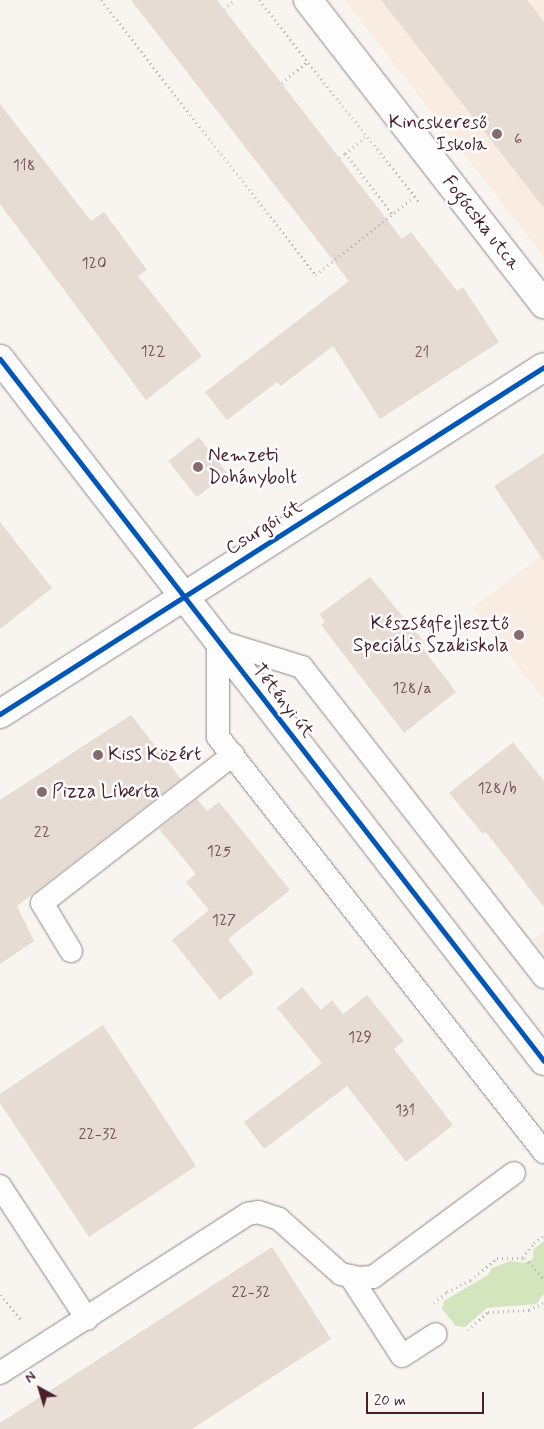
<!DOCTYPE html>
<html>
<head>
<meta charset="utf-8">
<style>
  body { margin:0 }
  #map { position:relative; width:544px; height:1429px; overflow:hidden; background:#f8f4f0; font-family:Mynerve,sans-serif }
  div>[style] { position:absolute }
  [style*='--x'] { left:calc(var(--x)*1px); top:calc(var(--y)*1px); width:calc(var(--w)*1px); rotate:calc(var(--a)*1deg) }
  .built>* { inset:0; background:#f9ece2 }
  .green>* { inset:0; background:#d3e5bd }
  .building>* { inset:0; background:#e6dcd3; transform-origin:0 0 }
  .path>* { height:3px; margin-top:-1.5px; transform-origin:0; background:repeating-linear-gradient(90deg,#bcb6b7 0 1px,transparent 0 5px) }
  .roads { filter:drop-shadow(0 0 1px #918787) drop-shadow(0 0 1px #918787) }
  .service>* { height:22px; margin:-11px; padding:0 11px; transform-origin:11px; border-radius:11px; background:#fefdfd }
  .minor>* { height:28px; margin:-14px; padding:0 14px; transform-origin:14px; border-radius:14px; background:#fefdfd }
  .tertiary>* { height:28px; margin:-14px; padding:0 14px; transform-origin:14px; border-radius:14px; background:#fefdfd }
  .cycleway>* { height:5px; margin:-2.5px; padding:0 2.5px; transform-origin:2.5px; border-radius:2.5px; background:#0057b8 }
  .dots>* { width:14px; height:14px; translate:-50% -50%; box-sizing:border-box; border:2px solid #fff; border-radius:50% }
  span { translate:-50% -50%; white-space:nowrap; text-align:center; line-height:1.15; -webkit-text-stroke:5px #fff; paint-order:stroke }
  .number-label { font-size:16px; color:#714e55 }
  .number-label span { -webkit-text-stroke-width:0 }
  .poi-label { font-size:19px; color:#4a1f2b }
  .right { translate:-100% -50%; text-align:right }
  .left { translate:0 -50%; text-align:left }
  .street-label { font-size:19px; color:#4a1f2b }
  .north { position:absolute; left:15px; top:1364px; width:50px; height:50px; -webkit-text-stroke:4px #fff; paint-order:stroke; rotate:321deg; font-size:14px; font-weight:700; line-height:20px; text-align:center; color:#4a1f2b }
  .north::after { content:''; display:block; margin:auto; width:18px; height:22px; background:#4a1f2b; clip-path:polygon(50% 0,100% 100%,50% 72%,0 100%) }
  .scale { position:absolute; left:366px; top:1392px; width:118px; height:22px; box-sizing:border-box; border:2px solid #4a1f2b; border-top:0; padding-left:6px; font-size:15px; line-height:18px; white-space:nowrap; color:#4a1f2b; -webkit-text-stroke:4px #fff; paint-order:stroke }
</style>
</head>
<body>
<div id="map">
  <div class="built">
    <i style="clip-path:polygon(345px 0,544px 0,544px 257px,354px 12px)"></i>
    <i style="clip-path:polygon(544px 553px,544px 700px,473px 608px)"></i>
    <i style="clip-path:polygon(544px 931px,544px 954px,533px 939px)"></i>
  </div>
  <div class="green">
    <i style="clip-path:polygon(544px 1241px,544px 1294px,536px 1304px,487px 1308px,465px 1327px,456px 1326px,442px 1309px,444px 1301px,488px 1275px,492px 1268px,511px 1261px,524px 1263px,533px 1259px,533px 1250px)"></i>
  </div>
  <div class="building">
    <i style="clip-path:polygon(131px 0,217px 0,402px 239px,411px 232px,457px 291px,463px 287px,499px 342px,380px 419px,333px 346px,281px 386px,277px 382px,227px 420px,205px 392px,349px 281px)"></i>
    <i style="clip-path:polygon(381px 0,527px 0,544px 22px,544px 208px)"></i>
    <i style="clip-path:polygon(0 104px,91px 221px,104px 212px,147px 270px,138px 276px,202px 356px,146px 400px,0 204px)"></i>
    <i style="left:199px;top:437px;width:46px;height:39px;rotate:52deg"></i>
    <i style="clip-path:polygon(544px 453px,544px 561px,494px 486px)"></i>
    <i style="clip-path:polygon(0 522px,52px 588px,0 629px)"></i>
    <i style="clip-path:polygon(370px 577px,425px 643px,421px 646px,456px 692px,404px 733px,321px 625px,325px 622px,320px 614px)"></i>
    <i style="clip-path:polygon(131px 715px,181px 779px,17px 906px,34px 941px,0 964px,0 800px)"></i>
    <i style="clip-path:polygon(513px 742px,544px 781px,544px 907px,486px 832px,483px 834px,449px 793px)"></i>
    <i style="clip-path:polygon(197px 799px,207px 811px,219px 802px,290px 890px,228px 939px,254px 973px,220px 1000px,172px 940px,209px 910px,186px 882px,196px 874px,159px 829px)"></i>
    <i style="clip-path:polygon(302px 987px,321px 1010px,332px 1000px,343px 1014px,367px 995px,404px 1041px,394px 1049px,453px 1125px,406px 1162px,347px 1086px,264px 1149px,244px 1122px,322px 1063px,277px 1008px)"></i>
    <i style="clip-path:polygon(103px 1025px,196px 1166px,89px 1237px,0 1103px,0 1094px)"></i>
    <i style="clip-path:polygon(272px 1247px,331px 1339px,192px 1429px,0 1429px,0 1423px)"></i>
  </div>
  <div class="path">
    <i style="--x:101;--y:0;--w:349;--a:52"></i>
    <i style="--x:316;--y:275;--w:123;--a:-38.7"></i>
    <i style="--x:259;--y:0;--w:259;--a:51.6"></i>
    <i style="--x:224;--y:9;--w:14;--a:-39"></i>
    <i style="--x:282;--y:83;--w:33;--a:-40"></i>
    <i style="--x:365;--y:137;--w:26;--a:141"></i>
    <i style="--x:345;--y:153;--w:77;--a:52.4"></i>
    <i style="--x:340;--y:158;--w:7;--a:-45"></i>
    <i style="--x:522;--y:1257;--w:18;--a:-49"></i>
    <i style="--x:534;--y:1243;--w:12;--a:-35"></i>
    <i style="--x:0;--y:1295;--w:33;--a:49"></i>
    <i style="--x:434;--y:1303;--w:17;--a:-40"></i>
    <i style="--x:447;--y:1292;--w:27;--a:-27"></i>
    <i style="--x:471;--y:1280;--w:34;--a:-40"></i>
    <i style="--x:497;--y:1258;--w:28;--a:0"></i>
    <i style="--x:525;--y:1258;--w:28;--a:48"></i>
    <i style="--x:468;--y:1330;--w:27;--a:-42"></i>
    <i style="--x:488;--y:1312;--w:41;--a:-2.8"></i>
    <i style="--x:529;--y:1310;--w:17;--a:-28"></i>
  </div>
  <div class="roads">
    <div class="service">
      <i style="--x:71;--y:951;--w:56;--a:-121.1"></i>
      <i style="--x:42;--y:903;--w:242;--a:-37.8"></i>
      <i style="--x:544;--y:977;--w:393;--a:-128"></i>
      <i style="--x:302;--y:667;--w:88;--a:-162.8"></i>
      <i style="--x:218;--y:641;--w:96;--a:90"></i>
      <i style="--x:218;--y:737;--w:528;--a:51.85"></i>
      <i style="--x:0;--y:1186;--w:159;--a:56.8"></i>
      <i style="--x:350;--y:1276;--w:95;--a:57"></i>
      <i style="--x:402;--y:1356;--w:40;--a:-32.9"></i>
      <i style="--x:0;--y:1373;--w:295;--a:-32.7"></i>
      <i style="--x:248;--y:1214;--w:10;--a:-11"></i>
      <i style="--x:258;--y:1212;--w:22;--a:18"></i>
      <i style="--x:279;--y:1219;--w:83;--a:41.6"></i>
      <i style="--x:341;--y:1274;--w:17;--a:13"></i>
      <i style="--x:358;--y:1278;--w:15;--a:-4"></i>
      <i style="--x:373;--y:1277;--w:175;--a:-36.4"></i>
    </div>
    <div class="minor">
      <i style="--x:308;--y:0;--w:385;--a:52.2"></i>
      <i style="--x:0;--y:714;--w:645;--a:-32.53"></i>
    </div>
    <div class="tertiary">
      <i style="--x:0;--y:359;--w:888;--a:52.23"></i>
    </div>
  </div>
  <div class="cycleway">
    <i style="--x:0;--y:359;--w:888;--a:52.23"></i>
    <i style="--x:0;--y:714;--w:645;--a:-32.53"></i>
  </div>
  <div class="dots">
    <i style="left:497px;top:134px;background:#876a70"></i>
    <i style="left:198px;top:467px;background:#876a70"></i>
    <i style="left:519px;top:635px;background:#876a70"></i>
    <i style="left:98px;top:755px;background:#876a70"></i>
    <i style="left:42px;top:792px;background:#876a70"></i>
  </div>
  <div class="number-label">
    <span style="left:518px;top:140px">6</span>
    <span style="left:24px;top:166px">118</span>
    <span style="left:94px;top:264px">120</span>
    <span style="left:153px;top:352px">122</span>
    <span style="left:422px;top:353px">21</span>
    <span style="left:412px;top:689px">128/a</span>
    <span style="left:497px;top:789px">128/b</span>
    <span style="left:42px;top:833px">22</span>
    <span style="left:219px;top:852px">125</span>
    <span style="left:224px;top:921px">127</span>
    <span style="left:360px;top:1038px">129</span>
    <span style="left:405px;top:1111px">131</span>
    <span style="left:98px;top:1135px">22-32</span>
    <span style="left:251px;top:1293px">22-32</span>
  </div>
  <div class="poi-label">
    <span class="right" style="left:487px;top:134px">Kincskereső<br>Iskola</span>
    <span class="left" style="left:208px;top:467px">Nemzeti<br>Dohánybolt</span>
    <span class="right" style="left:509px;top:635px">Készségfejlesztő<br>Speciális Szakiskola</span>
    <span class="left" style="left:108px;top:755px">Kiss Közért</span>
    <span class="left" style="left:52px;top:792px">Pizza Liberta</span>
  </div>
  <div class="street-label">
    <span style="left:481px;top:223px;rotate:52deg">Fogócska utca</span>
    <span style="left:264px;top:528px;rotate:-32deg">Csurgói út</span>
    <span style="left:283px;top:701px;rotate:52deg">Tétényi út</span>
  </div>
  <div class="north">N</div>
  <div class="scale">20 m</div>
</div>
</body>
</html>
